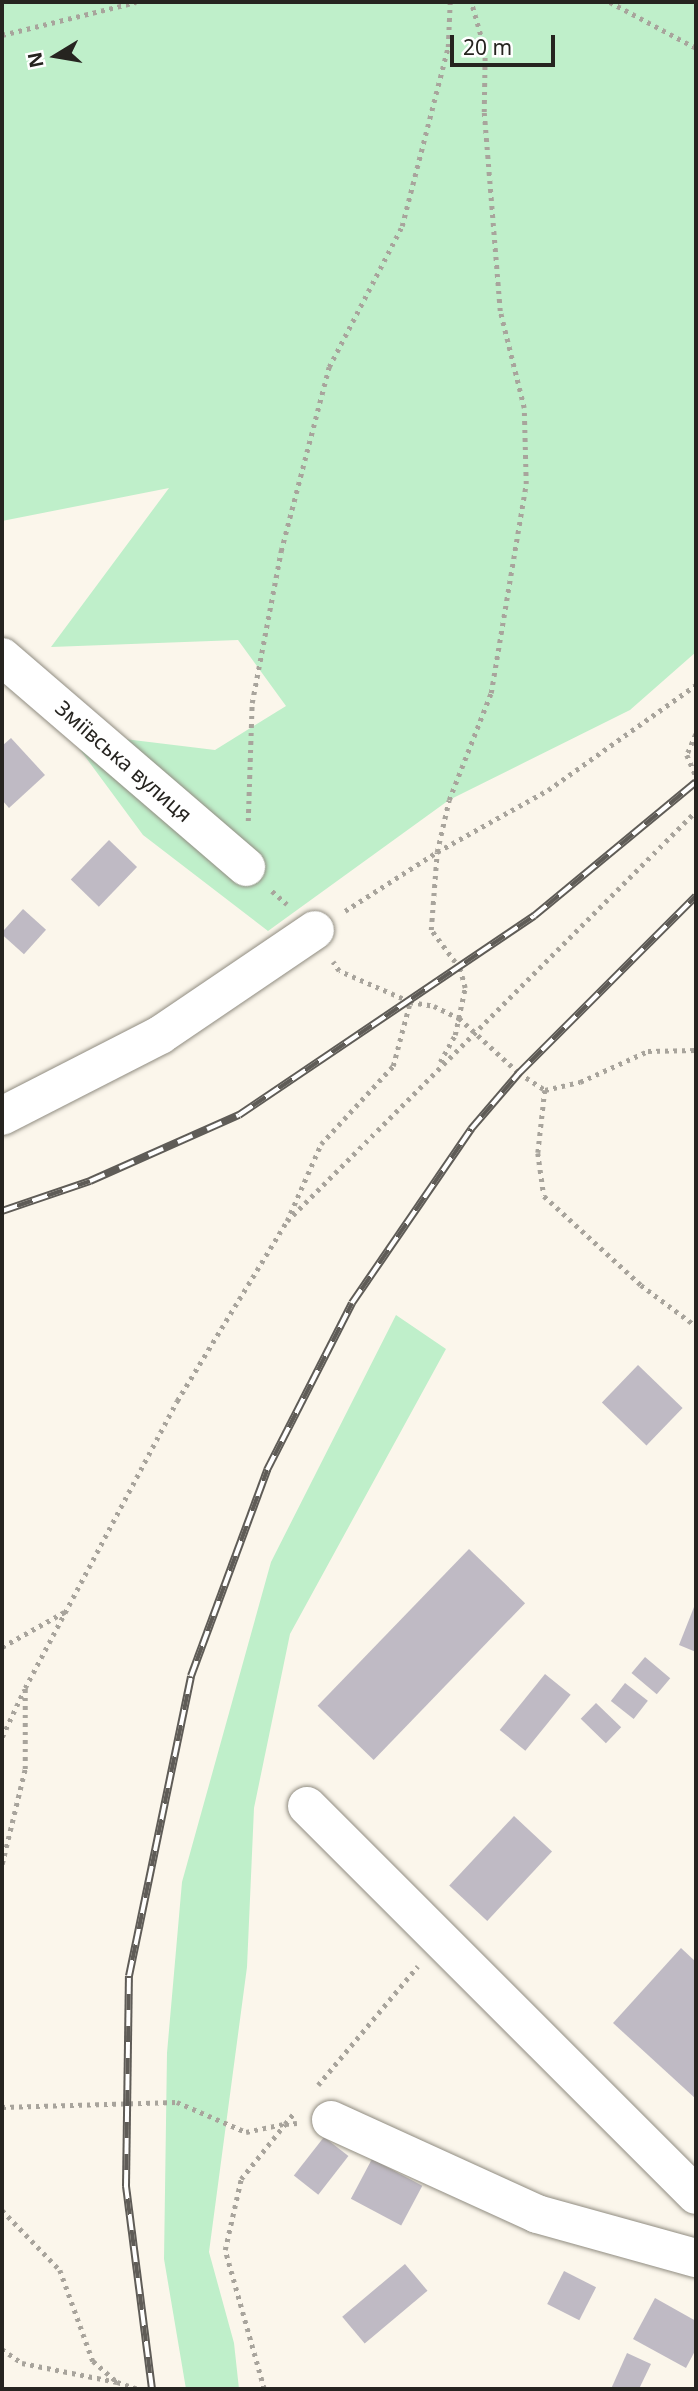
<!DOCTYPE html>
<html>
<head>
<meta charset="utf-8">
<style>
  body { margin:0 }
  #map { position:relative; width:698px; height:2391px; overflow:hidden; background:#fbf6eb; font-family:"Noto Sans",sans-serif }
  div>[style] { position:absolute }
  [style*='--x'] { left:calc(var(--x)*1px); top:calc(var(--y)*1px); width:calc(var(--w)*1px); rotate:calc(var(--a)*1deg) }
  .green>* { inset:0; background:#bfefca }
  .building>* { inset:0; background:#bfbac4; transform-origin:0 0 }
  .path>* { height:4.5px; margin-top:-2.25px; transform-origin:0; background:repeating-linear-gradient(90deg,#a8a49c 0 3.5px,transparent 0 8.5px) }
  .roads { filter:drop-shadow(0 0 2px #908c81) drop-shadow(0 0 2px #908c81) }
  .minor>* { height:38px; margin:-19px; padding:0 19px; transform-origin:19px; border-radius:19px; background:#fff }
  .rail>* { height:8px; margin-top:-4px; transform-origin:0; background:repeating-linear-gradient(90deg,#fff 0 16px,#5f5c57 0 32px); box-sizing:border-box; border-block:2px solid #5f5c57 }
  span { translate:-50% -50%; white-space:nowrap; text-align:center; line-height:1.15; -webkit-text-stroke:5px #fff; paint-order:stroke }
  .street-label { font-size:21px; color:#262420 }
  .frame { position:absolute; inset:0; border:4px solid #262420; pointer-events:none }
  .north { position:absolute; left:21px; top:21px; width:70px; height:70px; -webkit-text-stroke:5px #fff; paint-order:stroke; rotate:259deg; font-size:19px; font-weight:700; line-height:28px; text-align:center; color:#262420 }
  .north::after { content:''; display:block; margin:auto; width:24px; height:32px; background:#262420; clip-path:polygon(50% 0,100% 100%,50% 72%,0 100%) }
  .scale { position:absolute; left:450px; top:35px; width:105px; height:32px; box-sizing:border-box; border:4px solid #262420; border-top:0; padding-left:9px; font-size:21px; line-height:24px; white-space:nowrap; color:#262420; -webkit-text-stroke:5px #fff; paint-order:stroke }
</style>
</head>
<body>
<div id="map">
  <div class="green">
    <i style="clip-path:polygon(2px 2px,696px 2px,696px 652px,630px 710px,449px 800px,268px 931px,143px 835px,67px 732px,215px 750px,286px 706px,238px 640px,51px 647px,169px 488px,2px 521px)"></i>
    <i style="clip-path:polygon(396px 1315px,446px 1349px,290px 1634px,254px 1808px,247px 1967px,209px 2252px,234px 2343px,239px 2389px,186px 2389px,164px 2259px,167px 2053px,182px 1882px,271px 1562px)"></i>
  </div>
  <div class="building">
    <i style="clip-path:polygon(11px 738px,45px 775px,9px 808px,2px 800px,2px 746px)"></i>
    <i style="left:109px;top:840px;width:39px;height:55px;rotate:44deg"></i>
    <i style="left:23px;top:909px;width:31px;height:33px;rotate:42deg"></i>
    <i style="left:638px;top:1365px;width:62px;height:52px;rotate:44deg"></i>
    <i style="left:469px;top:1549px;width:78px;height:218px;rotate:44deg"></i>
    <i style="clip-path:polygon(696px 1602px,696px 1652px,679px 1645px)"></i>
    <i style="left:645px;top:1657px;width:33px;height:21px;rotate:40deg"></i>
    <i style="left:545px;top:1674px;width:33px;height:72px;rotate:39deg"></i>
    <i style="left:625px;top:1683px;width:29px;height:23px;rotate:38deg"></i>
    <i style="left:596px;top:1703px;width:35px;height:22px;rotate:44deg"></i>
    <i style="left:514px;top:1816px;width:52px;height:95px;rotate:43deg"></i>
    <i style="clip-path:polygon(681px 1948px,696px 1962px,696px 2099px,613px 2023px)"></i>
    <i style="left:324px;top:2137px;width:31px;height:49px;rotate:38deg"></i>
    <i style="left:372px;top:2159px;width:57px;height:45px;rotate:28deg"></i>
    <i style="left:405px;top:2264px;width:35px;height:82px;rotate:50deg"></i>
    <i style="left:564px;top:2271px;width:36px;height:37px;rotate:27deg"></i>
    <i style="clip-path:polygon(655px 2298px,696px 2321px,696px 2349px,686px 2368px,633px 2339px)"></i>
    <i style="clip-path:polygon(627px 2353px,651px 2364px,639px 2389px,611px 2389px)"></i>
  </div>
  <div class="path">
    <i style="--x:610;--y:2;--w:98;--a:28.1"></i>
    <i style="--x:2;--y:35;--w:138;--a:-13.8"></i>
    <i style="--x:696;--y:734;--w:23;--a:113"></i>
    <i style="--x:687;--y:755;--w:23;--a:67"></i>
    <i style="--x:248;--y:821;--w:118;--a:-88.1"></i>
    <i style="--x:252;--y:703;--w:155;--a:-79.2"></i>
    <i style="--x:281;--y:551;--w:190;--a:-75.4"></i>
    <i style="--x:329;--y:367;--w:159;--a:-62.6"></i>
    <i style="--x:402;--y:226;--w:185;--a:-75.6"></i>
    <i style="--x:448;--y:47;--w:45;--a:-87.5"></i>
    <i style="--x:272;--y:891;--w:20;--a:41"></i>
    <i style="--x:345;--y:911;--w:109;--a:-32.7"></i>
    <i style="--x:437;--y:852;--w:127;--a:-29.2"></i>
    <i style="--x:548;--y:790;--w:181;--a:-35.4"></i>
    <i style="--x:410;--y:1002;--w:24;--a:9"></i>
    <i style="--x:434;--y:1006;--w:28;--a:26"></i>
    <i style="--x:459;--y:1018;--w:81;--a:42.5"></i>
    <i style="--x:519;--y:1073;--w:31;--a:33"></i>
    <i style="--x:545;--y:1090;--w:36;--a:-13"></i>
    <i style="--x:580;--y:1082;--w:75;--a:-24.5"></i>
    <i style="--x:648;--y:1051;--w:48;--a:-1.2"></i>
    <i style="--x:440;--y:1062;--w:31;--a:-61"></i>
    <i style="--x:455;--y:1035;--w:48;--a:-78"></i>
    <i style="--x:465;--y:988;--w:20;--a:-105"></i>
    <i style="--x:460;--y:969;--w:49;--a:-126.6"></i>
    <i style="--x:431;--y:930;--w:78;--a:-85.6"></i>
    <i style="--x:437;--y:852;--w:53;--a:-77"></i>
    <i style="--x:449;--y:800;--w:115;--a:-68.6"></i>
    <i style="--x:491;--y:693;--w:212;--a:-80.5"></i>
    <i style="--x:526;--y:484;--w:76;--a:-91.5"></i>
    <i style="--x:524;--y:408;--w:100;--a:-103.9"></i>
    <i style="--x:500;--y:311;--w:200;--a:-94.6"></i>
    <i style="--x:484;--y:112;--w:61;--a:-89.1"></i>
    <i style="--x:485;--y:51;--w:51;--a:-105.9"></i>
    <i style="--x:545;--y:1090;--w:63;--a:96.3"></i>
    <i style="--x:538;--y:1153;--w:43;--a:82.1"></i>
    <i style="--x:544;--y:1196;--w:132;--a:42.5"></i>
    <i style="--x:641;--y:1285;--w:69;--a:36.7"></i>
    <i style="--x:287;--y:1221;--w:84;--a:-66.2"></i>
    <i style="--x:321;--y:1144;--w:106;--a:-47.3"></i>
    <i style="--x:393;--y:1066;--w:66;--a:-75.1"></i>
    <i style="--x:410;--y:1002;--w:77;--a:-156.4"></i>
    <i style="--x:339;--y:971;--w:11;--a:-124"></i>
    <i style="--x:2;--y:1647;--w:76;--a:-29.3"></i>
    <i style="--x:2;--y:1737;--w:52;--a:-64.9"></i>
    <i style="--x:2;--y:1864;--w:98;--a:-76.4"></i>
    <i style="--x:25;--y:1769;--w:81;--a:-90"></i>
    <i style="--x:25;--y:1688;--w:325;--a:-62.1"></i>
    <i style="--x:177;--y:1401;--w:211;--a:-58.6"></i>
    <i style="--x:287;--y:1221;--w:579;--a:-45.07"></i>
    <i style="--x:318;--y:2085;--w:155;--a:-50"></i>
    <i style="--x:2;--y:2107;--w:175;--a:-1.6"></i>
    <i style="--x:177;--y:2102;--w:75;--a:23.5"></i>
    <i style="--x:246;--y:2132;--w:40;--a:-12"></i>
    <i style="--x:285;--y:2124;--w:14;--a:-51"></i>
    <i style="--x:2;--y:2210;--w:83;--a:46"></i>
    <i style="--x:60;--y:2270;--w:97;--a:70.1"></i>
    <i style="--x:93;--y:2361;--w:32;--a:41"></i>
    <i style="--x:117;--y:2382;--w:22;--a:18"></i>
    <i style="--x:2;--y:2349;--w:24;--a:35"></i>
    <i style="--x:22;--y:2363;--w:97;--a:11.3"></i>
    <i style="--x:264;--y:2389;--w:144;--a:-105.7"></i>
    <i style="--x:225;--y:2250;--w:73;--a:-77.3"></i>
    <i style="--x:241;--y:2179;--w:70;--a:-51.3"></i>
    <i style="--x:285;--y:2124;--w:12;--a:-5"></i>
  </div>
  <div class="roads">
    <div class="minor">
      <i style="--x:2;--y:657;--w:322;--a:40.7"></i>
      <i style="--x:2;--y:1116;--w:178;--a:-27.1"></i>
      <i style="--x:160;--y:1035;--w:187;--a:-34.1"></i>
      <i style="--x:307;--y:1806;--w:550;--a:45"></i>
      <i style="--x:331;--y:2120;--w:226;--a:24.5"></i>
      <i style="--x:537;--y:2214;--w:165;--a:15.5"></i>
    </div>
  </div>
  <div class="rail">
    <i style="--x:2;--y:1211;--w:93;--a:-18.8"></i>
    <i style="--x:90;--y:1181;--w:163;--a:-23.9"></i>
    <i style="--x:239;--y:1115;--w:356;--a:-34"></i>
    <i style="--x:534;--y:916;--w:210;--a:-39.6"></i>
    <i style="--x:152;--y:2389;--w:205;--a:-97.3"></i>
    <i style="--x:126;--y:2186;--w:210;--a:-89.2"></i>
    <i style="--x:129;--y:1976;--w:306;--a:-78.3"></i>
    <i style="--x:191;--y:1676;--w:220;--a:-69.7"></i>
    <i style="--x:267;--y:1470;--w:187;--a:-63"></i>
    <i style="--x:352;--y:1303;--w:211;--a:-55.6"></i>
    <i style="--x:471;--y:1129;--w:74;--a:-49.4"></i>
    <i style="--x:519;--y:1073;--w:250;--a:-45"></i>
  </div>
  <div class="street-label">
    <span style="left:124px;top:761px;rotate:41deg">Зміївська вулиця</span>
  </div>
  <div class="frame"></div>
  <div class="north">N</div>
  <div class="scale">20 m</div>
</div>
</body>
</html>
